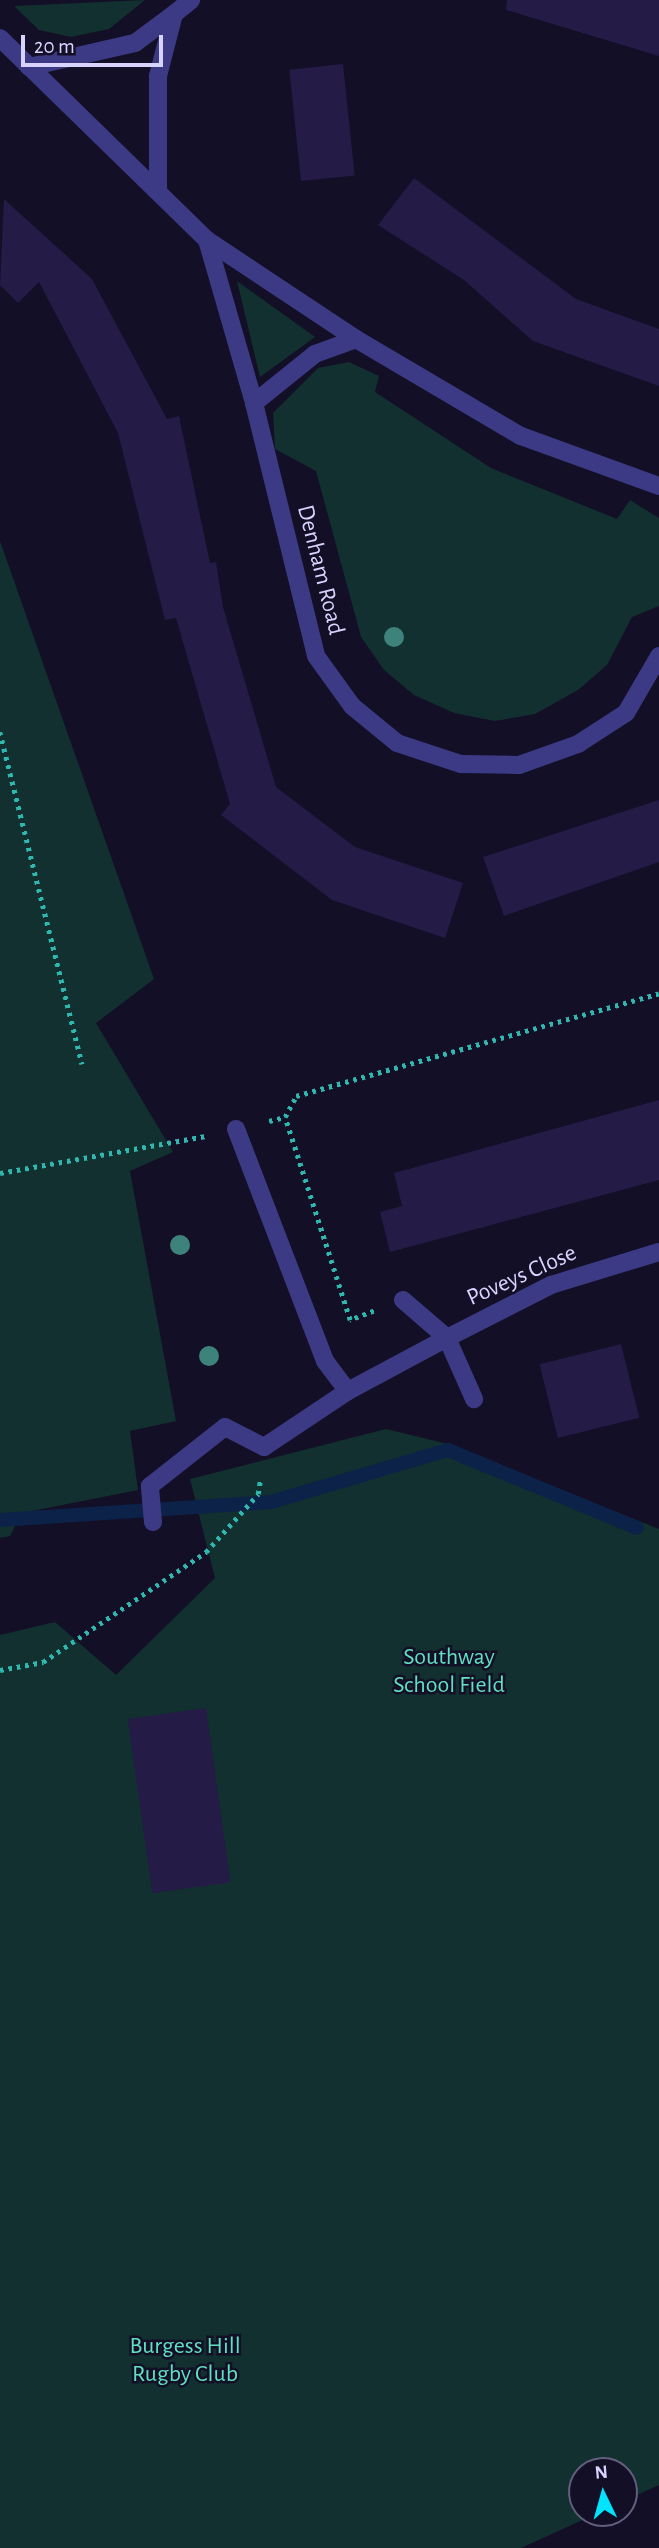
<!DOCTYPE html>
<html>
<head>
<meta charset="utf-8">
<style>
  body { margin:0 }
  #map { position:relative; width:659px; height:2548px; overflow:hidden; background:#130f26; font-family:"Alegreya Sans",sans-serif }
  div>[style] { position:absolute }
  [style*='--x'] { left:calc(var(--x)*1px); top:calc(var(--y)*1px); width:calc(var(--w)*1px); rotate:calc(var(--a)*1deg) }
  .green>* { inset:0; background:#12302f }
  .stream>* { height:14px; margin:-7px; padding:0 7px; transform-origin:7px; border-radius:7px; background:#0c2248 }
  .building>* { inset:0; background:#241b47; transform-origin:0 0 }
  .path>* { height:4.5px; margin-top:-2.25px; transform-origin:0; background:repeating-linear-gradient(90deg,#2fb8b0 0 3.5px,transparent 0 8.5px) }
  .service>* { height:18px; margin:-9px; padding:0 9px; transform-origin:9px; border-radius:9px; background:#3d3a85 }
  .minor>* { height:18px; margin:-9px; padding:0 9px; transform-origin:9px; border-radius:9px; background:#3d3a85 }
  .trees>* { width:20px; height:20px; margin:-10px; border-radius:50%; background:#3d827b }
  span { translate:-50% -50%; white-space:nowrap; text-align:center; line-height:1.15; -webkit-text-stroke:5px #130f26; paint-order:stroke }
  .street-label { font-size:24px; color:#d9d4ff }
  .park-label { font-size:24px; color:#5fe0c0 }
  .north { position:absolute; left:568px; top:2457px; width:70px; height:70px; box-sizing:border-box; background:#130f26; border:2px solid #625e7d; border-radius:50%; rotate:355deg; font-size:19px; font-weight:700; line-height:28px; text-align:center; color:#d9d4ff }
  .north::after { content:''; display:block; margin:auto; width:24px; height:32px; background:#00e5ff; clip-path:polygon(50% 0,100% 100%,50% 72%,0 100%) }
  .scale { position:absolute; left:21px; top:35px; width:142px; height:32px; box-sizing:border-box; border:4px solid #d9d4ff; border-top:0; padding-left:9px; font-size:21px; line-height:24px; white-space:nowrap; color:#d9d4ff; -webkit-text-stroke:5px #130f26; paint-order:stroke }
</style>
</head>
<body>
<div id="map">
  <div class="green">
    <i style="clip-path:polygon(145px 0,109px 29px,71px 37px,39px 30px,14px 6px)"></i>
    <i style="clip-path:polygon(237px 281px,315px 337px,260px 377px)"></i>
    <i style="clip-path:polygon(349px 362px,379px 376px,375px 392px,491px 468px,617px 519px,630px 500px,659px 518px,659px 606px,632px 617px,607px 665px,578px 690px,535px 714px,495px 721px,454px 713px,414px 695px,384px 670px,361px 637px,316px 471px,275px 449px,273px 413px,318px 368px)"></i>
    <i style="clip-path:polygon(0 541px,154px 979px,96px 1023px,173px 1152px,130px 1171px,176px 1421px,130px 1431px,138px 1490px,22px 1513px,10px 1536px,0 1538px)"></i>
    <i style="clip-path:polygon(386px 1429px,444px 1443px,659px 1529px,659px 2485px,624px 2501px,624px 2471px,582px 2471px,582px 2513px,598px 2513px,521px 2548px,0 2548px,0 1635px,55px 1622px,116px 1675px,215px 1578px,190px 1479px)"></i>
  </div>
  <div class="stream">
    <i style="--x:0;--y:1520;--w:272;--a:-3.8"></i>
    <i style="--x:271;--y:1502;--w:184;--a:-16.4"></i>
    <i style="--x:448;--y:1450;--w:204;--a:22.4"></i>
  </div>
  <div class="building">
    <i style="clip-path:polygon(507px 0,659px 0,659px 56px,506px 10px)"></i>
    <i style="left:343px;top:64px;width:112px;height:54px;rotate:84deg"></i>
    <i style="clip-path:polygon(414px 178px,576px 299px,659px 329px,659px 386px,533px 341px,464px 280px,378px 225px)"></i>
    <i style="clip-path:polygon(4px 199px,92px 279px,167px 419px,179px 416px,210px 563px,216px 562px,223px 607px,276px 787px,355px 847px,463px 883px,445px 938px,332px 900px,221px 815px,230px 804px,176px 618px,165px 620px,118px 433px,39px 282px,18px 303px,0 285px)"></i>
    <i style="clip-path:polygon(659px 800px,659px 862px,504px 916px,483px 857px)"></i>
    <i style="clip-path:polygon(659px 1100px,659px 1180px,390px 1252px,380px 1212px,402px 1206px,394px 1173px)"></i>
    <i style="left:621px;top:1344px;width:76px;height:84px;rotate:76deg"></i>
    <i style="left:206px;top:1708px;width:176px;height:79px;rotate:82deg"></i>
  </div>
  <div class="path">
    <i style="--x:0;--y:732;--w:342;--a:76.1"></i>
    <i style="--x:269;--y:1121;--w:16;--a:-14"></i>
    <i style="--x:0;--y:1173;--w:209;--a:-10.2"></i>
    <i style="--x:374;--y:1311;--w:26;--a:159"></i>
    <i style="--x:350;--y:1320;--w:213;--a:-107.8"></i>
    <i style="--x:285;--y:1117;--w:24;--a:-62"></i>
    <i style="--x:296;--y:1096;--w:377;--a:-15.8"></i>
    <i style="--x:0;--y:1670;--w:44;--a:-10.5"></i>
    <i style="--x:43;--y:1662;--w:197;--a:-34"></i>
    <i style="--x:206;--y:1552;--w:78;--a:-48.1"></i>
    <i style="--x:258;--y:1494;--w:13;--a:-81"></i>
  </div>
  <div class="service">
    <i style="--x:236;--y:1129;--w:248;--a:69"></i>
    <i style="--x:325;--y:1361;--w:38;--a:53"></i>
    <i style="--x:403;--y:1300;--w:58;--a:40.8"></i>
    <i style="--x:447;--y:1338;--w:67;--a:66.1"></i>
    <i style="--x:153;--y:1522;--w:36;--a:-95"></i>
    <i style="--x:150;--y:1486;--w:95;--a:-38.2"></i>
    <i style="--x:225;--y:1427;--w:44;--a:27.1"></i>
    <i style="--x:264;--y:1447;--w:101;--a:-33.7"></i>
    <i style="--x:348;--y:1391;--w:112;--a:-28.2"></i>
  </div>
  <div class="minor">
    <i style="--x:0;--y:38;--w:289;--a:44.3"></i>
    <i style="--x:207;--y:240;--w:179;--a:33.6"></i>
    <i style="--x:356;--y:339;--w:191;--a:30.5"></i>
    <i style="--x:521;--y:436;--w:147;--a:19.9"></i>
    <i style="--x:29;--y:67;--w:109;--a:-12.8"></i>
    <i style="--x:135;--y:43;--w:49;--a:-36.6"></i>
    <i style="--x:158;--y:189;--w:113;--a:-90"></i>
    <i style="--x:158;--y:76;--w:64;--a:-75.5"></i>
    <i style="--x:174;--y:14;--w:22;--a:-39"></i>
    <i style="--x:207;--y:240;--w:170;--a:73.9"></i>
    <i style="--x:356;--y:339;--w:44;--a:159.9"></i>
    <i style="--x:315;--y:354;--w:78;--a:141.2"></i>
    <i style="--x:254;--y:403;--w:260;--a:76.2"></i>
    <i style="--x:316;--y:656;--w:62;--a:54.2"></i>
    <i style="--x:352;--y:706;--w:58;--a:39.4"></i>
    <i style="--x:397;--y:743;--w:67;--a:18.2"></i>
    <i style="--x:461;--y:764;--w:58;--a:1"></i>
    <i style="--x:519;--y:765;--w:63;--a:-19.6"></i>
    <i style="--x:578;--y:744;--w:57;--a:-32.9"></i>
    <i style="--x:626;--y:713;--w:66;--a:-59.9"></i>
    <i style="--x:447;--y:1338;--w:117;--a:-27"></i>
    <i style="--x:551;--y:1285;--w:113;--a:-17"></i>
  </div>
  <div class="trees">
    <i style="left:394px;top:637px"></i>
    <i style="left:180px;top:1245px"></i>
    <i style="left:209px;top:1356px"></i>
  </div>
  <div class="street-label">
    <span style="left:320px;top:570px;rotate:76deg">Denham Road</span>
    <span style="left:522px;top:1276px;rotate:-24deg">Poveys Close</span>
  </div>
  <div class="park-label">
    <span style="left:449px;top:1672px">Southway<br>School Field</span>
    <span style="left:185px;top:2361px">Burgess Hill<br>Rugby Club</span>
  </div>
  <div class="north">N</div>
  <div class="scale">20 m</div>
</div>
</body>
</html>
